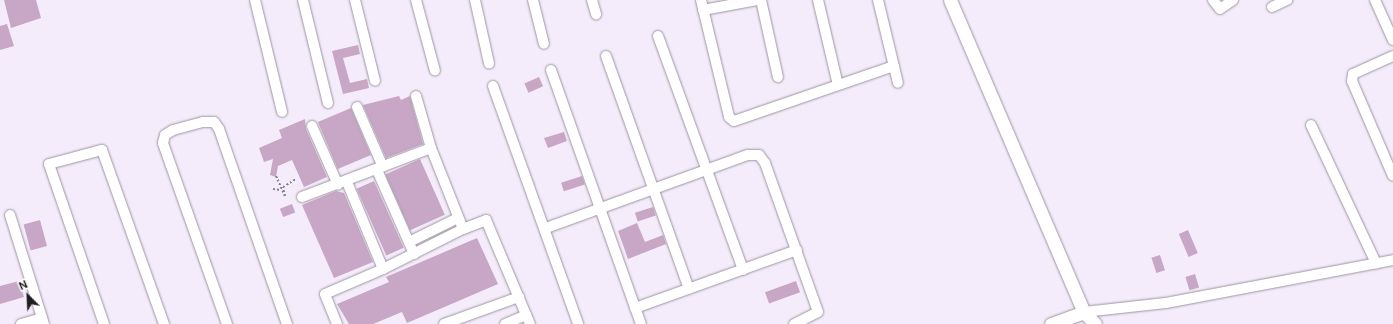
<!DOCTYPE html>
<html>
<head>
<meta charset="utf-8">
<style>
  body { margin:0 }
  #map { position:relative; width:1393px; height:324px; overflow:hidden; background:#f4ecfa; font-family:"DM Sans",sans-serif }
  div>[style] { position:absolute }
  [style*='--x'] { left:calc(var(--x)*1px); top:calc(var(--y)*1px); width:calc(var(--w)*1px); rotate:calc(var(--a)*1deg) }
  .building>* { inset:0; background:#c8a6c5; transform-origin:0 0 }
  .path>* { height:2px; margin-top:-1px; transform-origin:0; background:repeating-linear-gradient(90deg,#858089 0 2px,transparent 0 4px) }
  .roads { filter:drop-shadow(0 0 1px #9c95a1) drop-shadow(0 0 1px #9c95a1) }
  .minor>* { height:10px; margin:-5px; padding:0 5px; transform-origin:5px; border-radius:5px; background:#fff }
  .tertiary>* { height:13px; margin:-6.5px; padding:0 6.5px; transform-origin:6.5px; border-radius:6.5px; background:#fff }
  span { translate:-50% -50%; white-space:nowrap; text-align:center; line-height:1.15; -webkit-text-stroke:3px #fff; paint-order:stroke }
  .north { position:absolute; left:8px; top:276px; width:40px; height:40px; -webkit-text-stroke:3px #fff; paint-order:stroke; rotate:336deg; font-size:11px; font-weight:700; line-height:16px; text-align:center; color:#1f1d21 }
  .north::after { content:''; display:block; margin:auto; width:14px; height:18px; background:#1f1d21; clip-path:polygon(50% 0,100% 100%,50% 72%,0 100%) }
</style>
</head>
<body>
<div id="map">
  <div class="building">
    <i style="clip-path:polygon(4px 0,36px 0,41px 18px,11px 28px)"></i>
    <i style="clip-path:polygon(7px 24px,14px 46px,0 50px,0 26px)"></i>
    <i style="clip-path:polygon(358px 45px,360px 54px,343px 58px,350px 83px,367px 79px,369px 88px,343px 94px,332px 51px)"></i>
    <i style="left:539px;top:77px;width:10px;height:16px;rotate:66deg"></i>
    <i style="clip-path:polygon(399px 96px,401px 100px,410px 96px,423px 144px,386px 158px,363px 105px)"></i>
    <i style="left:351px;top:108px;width:51px;height:36px;rotate:67deg"></i>
    <i style="clip-path:polygon(305px 119px,306px 129px,327px 177px,304px 187px,292px 160px,278px 166px,276px 177px,270px 175px,273px 159px,264px 162px,259px 148px,282px 138px,279px 130px)"></i>
    <i style="clip-path:polygon(564px 132px,567px 141px,548px 148px,544px 138px)"></i>
    <i style="left:420px;top:159px;width:61px;height:38px;rotate:66deg"></i>
    <i style="left:582px;top:176px;width:9px;height:22px;rotate:72deg"></i>
    <i style="left:374px;top:181px;width:73px;height:19px;rotate:66deg"></i>
    <i style="clip-path:polygon(336px 191px,344px 193px,373px 262px,334px 278px,302px 205px)"></i>
    <i style="left:292px;top:204px;width:9px;height:13px;rotate:69deg"></i>
    <i style="left:653px;top:207px;width:9px;height:19px;rotate:72deg"></i>
    <i style="left:40px;top:220px;width:27px;height:17px;rotate:75deg"></i>
    <i style="clip-path:polygon(637px 223px,645px 242px,663px 235px,666px 244px,628px 259px,618px 231px)"></i>
    <i style="left:1188px;top:230px;width:25px;height:10px;rotate:67deg"></i>
    <i style="clip-path:polygon(477px 238px,498px 284px,407px 323px,402px 312px,373px 324px,349px 324px,337px 304px,389px 282px,386px 277px)"></i>
    <i style="left:1160px;top:255px;width:16px;height:9px;rotate:72deg"></i>
    <i style="left:1195px;top:274px;width:14px;height:10px;rotate:73deg"></i>
    <i style="clip-path:polygon(19px 281px,24px 297px,0 304px,0 286px)"></i>
    <i style="left:796px;top:281px;width:12px;height:33px;rotate:70deg"></i>
  </div>
  <div class="path">
    <i style="--x:276;--y:176;--w:22;--a:66"></i>
    <i style="--x:285;--y:196;--w:9;--a:-103"></i>
    <i style="--x:283;--y:187;--w:15;--a:-32"></i>
    <i style="--x:273;--y:189;--w:8;--a:7"></i>
  </div>
  <div class="roads">
    <div class="minor">
      <i style="--x:255;--y:0;--w:115;--a:76.4"></i>
      <i style="--x:303;--y:0;--w:106;--a:76.4"></i>
      <i style="--x:355;--y:0;--w:83;--a:76.1"></i>
      <i style="--x:416;--y:0;--w:73;--a:75"></i>
      <i style="--x:475;--y:0;--w:65;--a:77.5"></i>
      <i style="--x:533;--y:0;--w:45;--a:76"></i>
      <i style="--x:592;--y:0;--w:15;--a:74"></i>
      <i style="--x:701;--y:0;--w:120;--a:76.5"></i>
      <i style="--x:729;--y:117;--w:6;--a:39"></i>
      <i style="--x:734;--y:121;--w:169;--a:-19"></i>
      <i style="--x:761;--y:0;--w:79;--a:77.6"></i>
      <i style="--x:818;--y:0;--w:87;--a:76.8"></i>
      <i style="--x:878;--y:0;--w:85;--a:76.5"></i>
      <i style="--x:1213;--y:0;--w:11;--a:52"></i>
      <i style="--x:1220;--y:9;--w:16;--a:-35"></i>
      <i style="--x:1375;--y:0;--w:44;--a:65.8"></i>
      <i style="--x:1272;--y:7;--w:17;--a:-25"></i>
      <i style="--x:703;--y:10;--w:55;--a:-10.5"></i>
      <i style="--x:658;--y:36;--w:249;--a:70"></i>
      <i style="--x:606;--y:56;--w:247;--a:70.4"></i>
      <i style="--x:1393;--y:56;--w:44;--a:155.8"></i>
      <i style="--x:1353;--y:74;--w:7;--a:98"></i>
      <i style="--x:1352;--y:81;--w:103;--a:66.7"></i>
      <i style="--x:551;--y:70;--w:269;--a:70.5"></i>
      <i style="--x:493;--y:86;--w:253;--a:70.3"></i>
      <i style="--x:416;--y:96;--w:54;--a:73.9"></i>
      <i style="--x:357;--y:107;--w:65;--a:66.6"></i>
      <i style="--x:1311;--y:125;--w:153;--a:64.8"></i>
      <i style="--x:312;--y:126;--w:64;--a:66.2"></i>
      <i style="--x:377;--y:170;--w:92;--a:66.2"></i>
      <i style="--x:347;--y:182;--w:94;--a:67.5"></i>
      <i style="--x:383;--y:269;--w:89;--a:-26.6"></i>
      <i style="--x:302;--y:197;--w:138;--a:-20.8"></i>
      <i style="--x:431;--y:148;--w:87;--a:68.4"></i>
      <i style="--x:463;--y:229;--w:25;--a:-21"></i>
      <i style="--x:486;--y:220;--w:113;--a:67.1"></i>
      <i style="--x:10;--y:215;--w:114;--a:72.7"></i>
      <i style="--x:546;--y:228;--w:215;--a:-19.9"></i>
      <i style="--x:748;--y:155;--w:11;--a:0"></i>
      <i style="--x:759;--y:155;--w:10;--a:53"></i>
      <i style="--x:765;--y:163;--w:158;--a:70.4"></i>
      <i style="--x:818;--y:312;--w:27;--a:153"></i>
      <i style="--x:409;--y:242;--w:55;--a:-26.1"></i>
      <i style="--x:635;--y:308;--w:172;--a:-19.7"></i>
      <i style="--x:1084;--y:312;--w:82;--a:-6.3"></i>
      <i style="--x:1166;--y:303;--w:231;--a:-10.7"></i>
      <i style="--x:21;--y:324;--w:22;--a:-16"></i>
      <i style="--x:104;--y:324;--w:169;--a:-109"></i>
      <i style="--x:49;--y:164;--w:55;--a:-14.8"></i>
      <i style="--x:102;--y:150;--w:185;--a:70.4"></i>
      <i style="--x:227;--y:324;--w:192;--a:-109.5"></i>
      <i style="--x:163;--y:143;--w:8;--a:-76"></i>
      <i style="--x:165;--y:135;--w:9;--a:-32"></i>
      <i style="--x:173;--y:130;--w:31;--a:-15"></i>
      <i style="--x:203;--y:122;--w:11;--a:0"></i>
      <i style="--x:214;--y:122;--w:9;--a:54"></i>
      <i style="--x:219;--y:129;--w:207;--a:70.8"></i>
      <i style="--x:337;--y:324;--w:32;--a:-112"></i>
      <i style="--x:325;--y:294;--w:63;--a:-23.3"></i>
      <i style="--x:444;--y:324;--w:80;--a:-19.8"></i>
      <i style="--x:505;--y:324;--w:23;--a:-23"></i>
    </div>
    <div class="tertiary">
      <i style="--x:950;--y:0;--w:340;--a:66.8"></i>
      <i style="--x:1084;--y:312;--w:16;--a:47"></i>
      <i style="--x:1051;--y:324;--w:35;--a:-20"></i>
    </div>
  </div>
  <div class="north">N</div>
</div>
</body>
</html>
